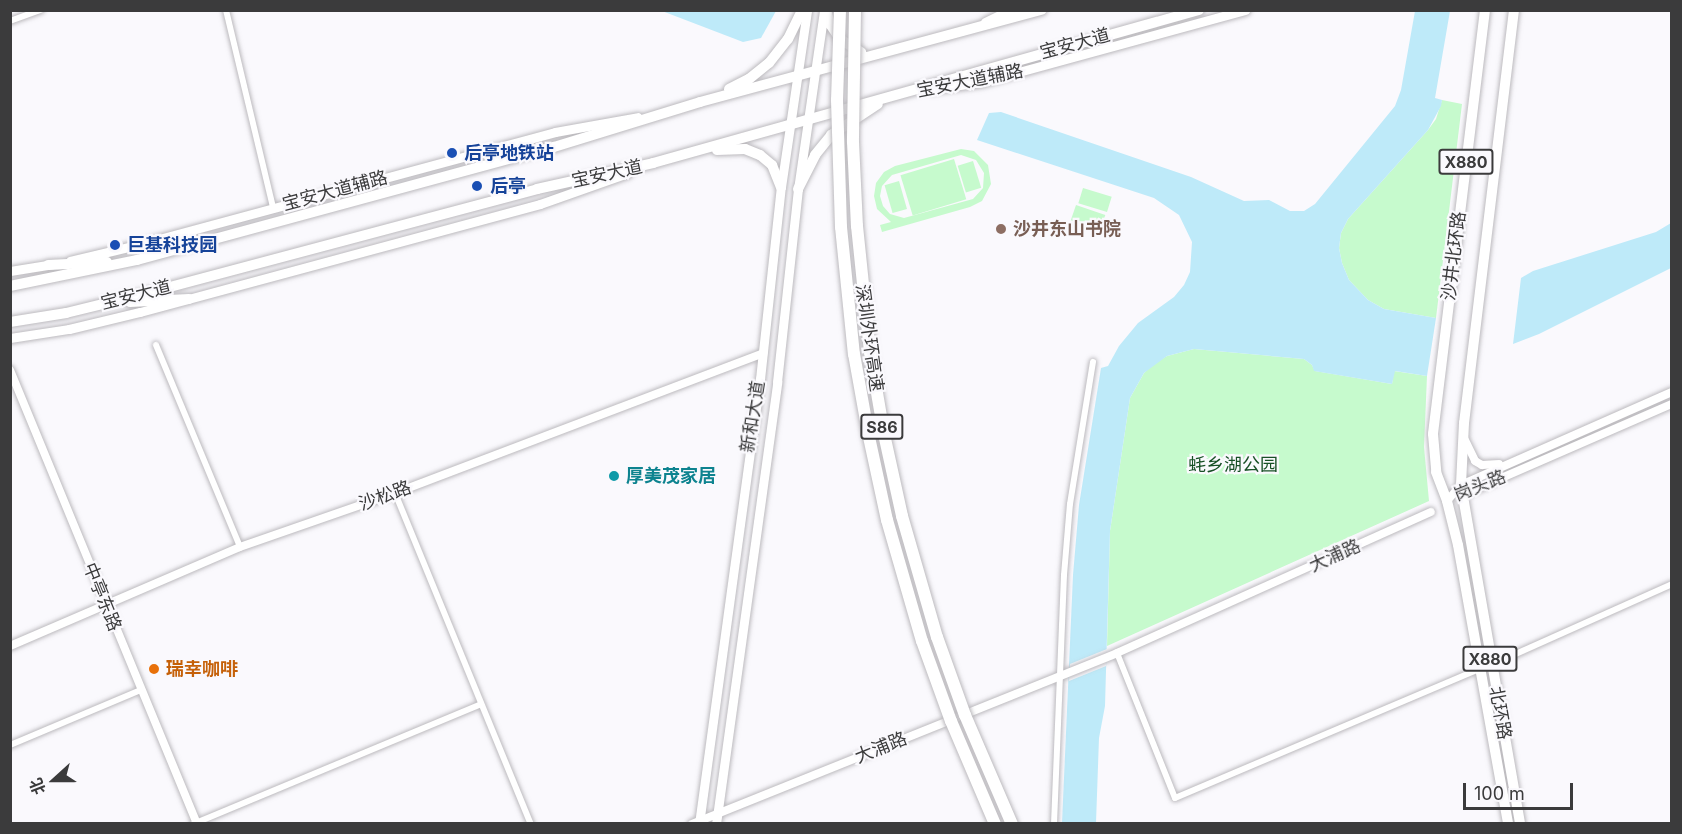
<!DOCTYPE html>
<html>
<head>
<meta charset="utf-8">
<style>
  body { margin:0 }
  #map { position:relative; width:1682px; height:834px; overflow:hidden; background:#faf9fd; font-family:Inter,"Noto Sans SC",sans-serif }
  div>[style] { position:absolute }
  [style*='--x'] { left:calc(var(--x)*1px); top:calc(var(--y)*1px); width:calc(var(--w)*1px); rotate:calc(var(--a)*1deg) }
  .green>* { inset:0; background:#c6facd; transform-origin:0 0 }
  .water>* { inset:0; background:#beeaf9 }
  .pier>* { inset:0; background:#faf9fd }
  .roads { filter:drop-shadow(0 0 2px #bcbabe) drop-shadow(0 0 2px #bcbabe) }
  .minor>* { height:6px; margin:-3px; padding:0 3px; transform-origin:3px; border-radius:3px; background:#fff }
  .tertiary>* { height:8px; margin:-4px; padding:0 4px; transform-origin:4px; border-radius:4px; background:#fff }
  .secondary>* { height:9px; margin:-4.5px; padding:0 4.5px; transform-origin:4.5px; border-radius:4.5px; background:#fff }
  .primary>* { height:10px; margin:-5px; padding:0 5px; transform-origin:5px; border-radius:5px; background:#fff }
  .bridges { filter:drop-shadow(0 0 2px #bcbabe) drop-shadow(0 0 2px #bcbabe) }
  .motorway-bridge>* { height:12px; margin:-6px; padding:0 6px; transform-origin:6px; border-radius:6px; background:#fff }
  .dots>* { width:16px; height:16px; translate:-50% -50%; box-sizing:border-box; border:3px solid #faf9fd; border-radius:50% }
  span { translate:-50% -50%; white-space:nowrap; text-align:center; line-height:1.15; -webkit-text-stroke:4.5px #faf9fd; paint-order:stroke }
  .shield-label span { padding:2px 4px; background:#faf9fd; border:2px solid; border-radius:4px; -webkit-text-stroke-width:0 }
  .shield-label { font-size:16px; color:#3b3b3c; font-weight:700 }
  .street-label { font-size:18px; color:#3b3b3c }
  .transit-label { font-size:18px; color:#164399; font-weight:700 }
  .left { translate:0 -50%; text-align:left }
  .education-label { font-size:18px; color:#785e54; font-weight:700 }
  .park-label { font-size:18px; color:#185026 }
  .culture-label { font-size:18px; color:#0d838f; font-weight:700 }
  .food-label { font-size:18px; color:#c56008; font-weight:700 }
  .frame { position:absolute; inset:0; border:12px solid #3b3b3c; pointer-events:none }
  .north { position:absolute; left:24px; top:750px; width:60px; height:60px; -webkit-text-stroke:4px #faf9fd; paint-order:stroke; rotate:249deg; font-size:16px; font-weight:700; line-height:24px; text-align:center; color:#3b3b3c }
  .north::after { content:''; display:block; margin:auto; width:21px; height:27px; background:#3b3b3c; clip-path:polygon(50% 0,100% 100%,50% 72%,0 100%) }
  .scale { position:absolute; left:1463px; top:783px; width:110px; height:27px; box-sizing:border-box; border:3px solid #3b3b3c; border-top:0; padding-left:8px; font-size:18px; line-height:21px; white-space:nowrap; color:#3b3b3c; -webkit-text-stroke:4px #faf9fd; paint-order:stroke }
</style>
</head>
<body>
<div id="map">
  <div class="green">
    <i style="clip-path:polygon(1442px 100px,1462px 104px,1436px 318px,1384px 309px,1368px 300px,1349px 280px,1342px 263px,1339px 248px,1341px 233px,1348px 219px,1428px 130px,1436px 119px)"></i>
    <i style="clip-path:polygon(evenodd,961px 149px,974px 151px,988px 165px,991px 184px,982px 201px,970px 207px,882px 232px,880px 225px,891px 222px,877px 209px,874px 196px,876px 183px,884px 172px,895px 166px,961px 149px,961px 155px,976px 160px,984px 173px,983px 188px,973px 199px,904px 218px,890px 214px,883px 206px,880px 196px,882px 186px,892px 175px,961px 155px)"></i>
    <i style="left:954px;top:159px;width:42px;height:56px;rotate:73deg"></i>
    <i style="left:973px;top:161px;width:28px;height:16px;rotate:73deg"></i>
    <i style="left:899px;top:181px;width:29px;height:15px;rotate:74deg"></i>
    <i style="left:1083px;top:188px;width:30px;height:16px;rotate:17deg"></i>
    <i style="left:1076px;top:205px;width:31px;height:16px;rotate:19deg"></i>
    <i style="clip-path:polygon(1194px 349px,1304px 359px,1312px 365px,1315px 371px,1392px 384px,1394px 371px,1427px 376px,1424px 447px,1429px 501px,1107px 646px,1110px 531px,1130px 398px,1144px 373px,1155px 363px,1167px 356px)"></i>
  </div>
  <div class="water">
    <i style="clip-path:polygon(662px 11px,776px 11px,761px 38px,743px 42px)"></i>
    <i style="clip-path:polygon(1415px 11px,1450px 11px,1435px 98px,1442px 100px,1441px 106px,1428px 130px,1348px 219px,1341px 233px,1339px 248px,1342px 263px,1349px 280px,1368px 300px,1384px 309px,1436px 318px,1427px 376px,1395px 371px,1392px 384px,1314px 371px,1312px 365px,1304px 359px,1194px 349px,1167px 356px,1144px 373px,1130px 398px,1110px 531px,1105px 706px,1099px 738px,1096px 823px,1062px 823px,1073px 575px,1079px 505px,1101px 368px,1108px 366px,1119px 346px,1138px 323px,1174px 297px,1184px 285px,1190px 272px,1192px 242px,1179px 215px,1154px 198px,977px 140px,989px 113px,1001px 112px,1191px 177px,1244px 201px,1269px 200px,1290px 211px,1304px 211px,1315px 204px,1395px 106px,1401px 90px)"></i>
    <i style="clip-path:polygon(1671px 223px,1671px 268px,1539px 334px,1513px 344px,1521px 278px,1533px 271px,1656px 232px)"></i>
  </div>
  <div class="pier">
    <i style="clip-path:polygon(1107px 649px,1106px 666px,1069px 681px,1070px 664px)"></i>
  </div>
  <div class="roads">
    <div class="minor">
      <i style="--x:226;--y:10;--w:203;--a:76.6"></i>
      <i style="--x:10;--y:21;--w:33;--a:-20"></i>
      <i style="--x:156;--y:345;--w:219;--a:67.4"></i>
      <i style="--x:395;--y:493;--w:358;--a:67.7"></i>
      <i style="--x:1117;--y:653;--w:156;--a:68.2"></i>
      <i style="--x:1175;--y:798;--w:333;--a:-23"></i>
      <i style="--x:1491;--y:665;--w:198;--a:-24.1"></i>
      <i style="--x:10;--y:745;--w:142;--a:-22.8"></i>
      <i style="--x:193;--y:824;--w:312;--a:-22.6"></i>
      <i style="--x:1054;--y:824;--w:249;--a:-87.7"></i>
      <i style="--x:1064;--y:575;--w:71;--a:-85.2"></i>
      <i style="--x:1070;--y:504;--w:144;--a:-80.8"></i>
    </div>
    <div class="tertiary">
      <i style="--x:10;--y:370;--w:491;--a:67.6"></i>
      <i style="--x:1464;--y:438;--w:25;--a:64"></i>
      <i style="--x:1475;--y:461;--w:8;--a:30"></i>
      <i style="--x:1482;--y:465;--w:17;--a:-3"></i>
      <i style="--x:1460;--y:496;--w:231;--a:-23.5"></i>
      <i style="--x:1447;--y:501;--w:21;--a:-49"></i>
      <i style="--x:1461;--y:485;--w:231;--a:-23.8"></i>
      <i style="--x:10;--y:646;--w:250;--a:-23.3"></i>
      <i style="--x:240;--y:547;--w:164;--a:-19.2"></i>
      <i style="--x:395;--y:493;--w:394;--a:-20.8"></i>
      <i style="--x:692;--y:824;--w:458;--a:-21.9"></i>
      <i style="--x:1117;--y:653;--w:344;--a:-24.2"></i>
    </div>
    <div class="secondary">
      <i style="--x:985;--y:22;--w:28;--a:-26"></i>
      <i style="--x:931;--y:89;--w:51;--a:-7.8"></i>
      <i style="--x:982;--y:82;--w:273;--a:-15.3"></i>
      <i style="--x:70;--y:261;--w:65;--a:-13.4"></i>
      <i style="--x:133;--y:246;--w:437;--a:-15.1"></i>
      <i style="--x:555;--y:132;--w:84;--a:-10.2"></i>
      <i style="--x:10;--y:271;--w:44;--a:-9.2"></i>
      <i style="--x:10;--y:338;--w:60;--a:-8.7"></i>
      <i style="--x:69;--y:329;--w:73;--a:-13.5"></i>
      <i style="--x:140;--y:312;--w:414;--a:-15.1"></i>
      <i style="--x:540;--y:204;--w:93;--a:-19.4"></i>
      <i style="--x:699;--y:824;--w:449;--a:-82.2"></i>
      <i style="--x:760;--y:379;--w:193;--a:-83.8"></i>
      <i style="--x:781;--y:187;--w:179;--a:-81.6"></i>
      <i style="--x:716;--y:824;--w:446;--a:-82.1"></i>
      <i style="--x:777;--y:382;--w:194;--a:-83.8"></i>
      <i style="--x:798;--y:189;--w:181;--a:-81.7"></i>
    </div>
    <div class="primary">
      <i style="--x:826;--y:10;--w:15;--a:74"></i>
      <i style="--x:830;--y:24;--w:18;--a:56"></i>
      <i style="--x:840;--y:39;--w:25;--a:32"></i>
      <i style="--x:1485;--y:10;--w:427;--a:97"></i>
      <i style="--x:1433;--y:434;--w:38;--a:85"></i>
      <i style="--x:1436;--y:472;--w:31;--a:69"></i>
      <i style="--x:1447;--y:501;--w:45;--a:76"></i>
      <i style="--x:1458;--y:545;--w:283;--a:79.8"></i>
      <i style="--x:1514;--y:10;--w:416;--a:96.9"></i>
      <i style="--x:1464;--y:423;--w:62;--a:92.8"></i>
      <i style="--x:1461;--y:485;--w:344;--a:80.1"></i>
      <i style="--x:729;--y:89;--w:22;--a:-27"></i>
      <i style="--x:749;--y:79;--w:26;--a:-39"></i>
      <i style="--x:769;--y:63;--w:31;--a:-52"></i>
      <i style="--x:788;--y:39;--w:32;--a:-64"></i>
      <i style="--x:717;--y:150;--w:28;--a:-2"></i>
      <i style="--x:745;--y:149;--w:16;--a:22"></i>
      <i style="--x:760;--y:155;--w:16;--a:40"></i>
      <i style="--x:772;--y:165;--w:24;--a:68"></i>
      <i style="--x:798;--y:189;--w:38;--a:-63"></i>
      <i style="--x:815;--y:155;--w:26;--a:-51"></i>
      <i style="--x:831;--y:135;--w:56;--a:-33.4"></i>
      <i style="--x:48;--y:265;--w:59;--a:-2.9"></i>
      <i style="--x:10;--y:286;--w:130;--a:-11.6"></i>
      <i style="--x:137;--y:260;--w:432;--a:-15.2"></i>
      <i style="--x:554;--y:147;--w:153;--a:-17.1"></i>
      <i style="--x:700;--y:102;--w:354;--a:-15.1"></i>
      <i style="--x:130;--y:302;--w:59;--a:-2.9"></i>
      <i style="--x:10;--y:322;--w:57;--a:-9.1"></i>
      <i style="--x:66;--y:313;--w:72;--a:-13.7"></i>
      <i style="--x:136;--y:296;--w:415;--a:-14.9"></i>
      <i style="--x:537;--y:189;--w:119;--a:-12.6"></i>
      <i style="--x:653;--y:163;--w:567;--a:-15.65"></i>
    </div>
  </div>
  <div class="bridges">
    <div class="motorway-bridge">
      <i style="--x:840;--y:10;--w:90;--a:91.9"></i>
      <i style="--x:837;--y:100;--w:127;--a:88.2"></i>
      <i style="--x:841;--y:227;--w:128;--a:84.2"></i>
      <i style="--x:854;--y:354;--w:84;--a:79.8"></i>
      <i style="--x:869;--y:437;--w:85;--a:77.8"></i>
      <i style="--x:887;--y:520;--w:126;--a:73.9"></i>
      <i style="--x:922;--y:641;--w:85;--a:70.1"></i>
      <i style="--x:951;--y:721;--w:112;--a:66.9"></i>
      <i style="--x:855;--y:10;--w:132;--a:90.9"></i>
      <i style="--x:853;--y:142;--w:84;--a:87.3"></i>
      <i style="--x:857;--y:226;--w:127;--a:84.1"></i>
      <i style="--x:870;--y:352;--w:83;--a:80.3"></i>
      <i style="--x:884;--y:434;--w:84;--a:77.6"></i>
      <i style="--x:902;--y:516;--w:126;--a:73.9"></i>
      <i style="--x:937;--y:637;--w:83;--a:70.3"></i>
      <i style="--x:965;--y:715;--w:119;--a:66.7"></i>
    </div>
  </div>
  <div class="dots">
    <i style="left:452px;top:153px;background:#1a4fb4"></i>
    <i style="left:477px;top:186px;background:#1a4fb4"></i>
    <i style="left:1001px;top:229px;background:#8d6e63"></i>
    <i style="left:115px;top:245px;background:#1a4fb4"></i>
    <i style="left:614px;top:476px;background:#0f9aa8"></i>
    <i style="left:154px;top:669px;background:#e8710a"></i>
  </div>
  <div class="shield-label">
    <span style="left:1466px;top:162px">X880</span>
    <span style="left:882px;top:427px">S86</span>
    <span style="left:1490px;top:659px">X880</span>
  </div>
  <div class="street-label">
    <span style="left:1075px;top:44px;rotate:-15deg">宝安大道</span>
    <span style="left:970px;top:81px;rotate:-11deg">宝安大道辅路</span>
    <span style="left:607px;top:174px;rotate:-12deg">宝安大道</span>
    <span style="left:335px;top:191px;rotate:-15deg">宝安大道辅路</span>
    <span style="left:1454px;top:256px;rotate:-83deg">沙井北环路</span>
    <span style="left:136px;top:295px;rotate:-14deg">宝安大道</span>
    <span style="left:869px;top:338px;rotate:82deg">深圳外环高速</span>
    <span style="left:753px;top:417px;rotate:-81deg">新和大道</span>
    <span style="left:1480px;top:486px;rotate:-22deg">岗头路</span>
    <span style="left:385px;top:496px;rotate:-20deg">沙松路</span>
    <span style="left:1335px;top:556px;rotate:-24deg">大浦路</span>
    <span style="left:102px;top:597px;rotate:68deg">中亭东路</span>
    <span style="left:1500px;top:713px;rotate:80deg">北环路</span>
    <span style="left:881px;top:748px;rotate:-22deg">大浦路</span>
  </div>
  <div class="transit-label">
    <span class="left" style="left:464px;top:153px">后亭地铁站</span>
    <span class="left" style="left:490px;top:186px">后亭</span>
    <span class="left" style="left:127px;top:245px">巨基科技园</span>
  </div>
  <div class="education-label">
    <span class="left" style="left:1013px;top:229px">沙井东山书院</span>
  </div>
  <div class="park-label">
    <span style="left:1233px;top:465px">蚝乡湖公园</span>
  </div>
  <div class="culture-label">
    <span class="left" style="left:626px;top:476px">厚美茂家居</span>
  </div>
  <div class="food-label">
    <span class="left" style="left:166px;top:669px">瑞幸咖啡</span>
  </div>
  <div class="frame"></div>
  <div class="north">北</div>
  <div class="scale">100 m</div>
</div>
</body>
</html>
